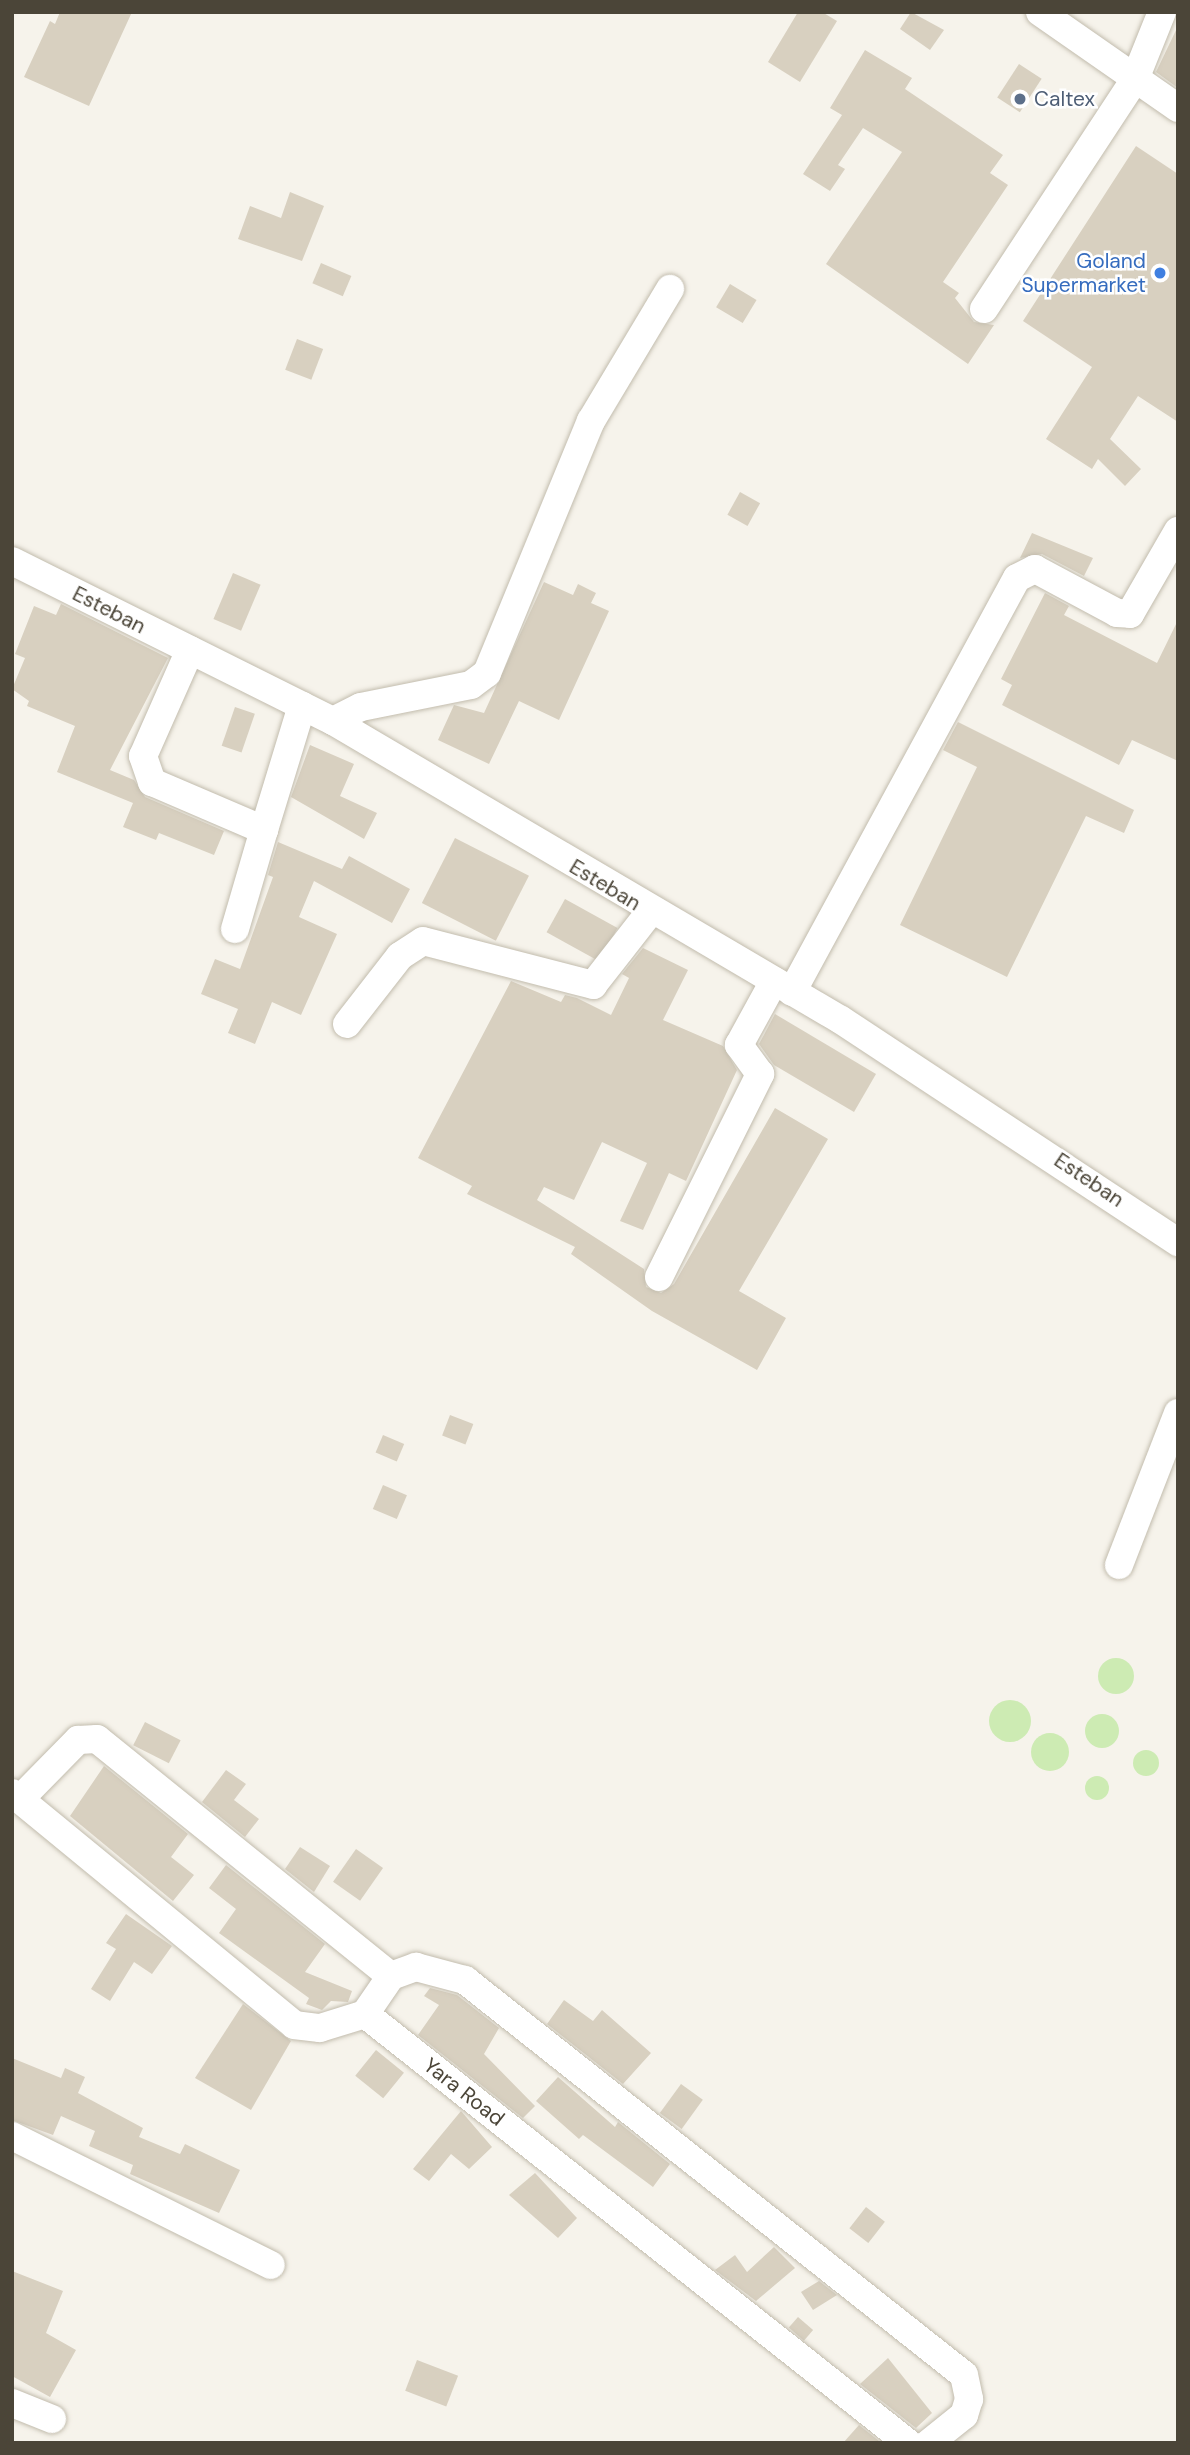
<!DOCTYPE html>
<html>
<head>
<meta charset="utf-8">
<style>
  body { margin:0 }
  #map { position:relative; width:1190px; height:2455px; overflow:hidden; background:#f6f3eb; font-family:"DM Sans",sans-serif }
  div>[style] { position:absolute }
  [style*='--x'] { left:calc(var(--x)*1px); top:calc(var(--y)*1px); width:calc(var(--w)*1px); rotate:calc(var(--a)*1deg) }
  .green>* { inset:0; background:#cdebb3 }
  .round { border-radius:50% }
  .building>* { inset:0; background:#d8d0c0; transform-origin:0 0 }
  .roads { filter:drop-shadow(0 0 2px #c2bcad) drop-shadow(0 0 2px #c2bcad) }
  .minor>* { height:28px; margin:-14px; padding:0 14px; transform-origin:14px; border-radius:14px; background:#fff }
  .dots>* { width:19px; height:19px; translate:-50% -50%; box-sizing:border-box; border:4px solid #fff; border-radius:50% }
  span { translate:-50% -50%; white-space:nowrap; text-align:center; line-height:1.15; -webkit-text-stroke:5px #fff; paint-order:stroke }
  .service-label { font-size:21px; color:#4e5e75 }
  .left { translate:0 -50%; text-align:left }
  .shop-label { font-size:21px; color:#366cbe }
  .right { translate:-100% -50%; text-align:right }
  .street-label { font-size:21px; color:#4b4538 }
  .frame { position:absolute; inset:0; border:14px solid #4b4538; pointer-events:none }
</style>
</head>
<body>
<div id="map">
  <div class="green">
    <i class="round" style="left:1098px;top:1658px;width:36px;height:36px"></i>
    <i class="round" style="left:989px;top:1700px;width:42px;height:42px"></i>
    <i class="round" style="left:1085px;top:1714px;width:34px;height:34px"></i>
    <i class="round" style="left:1031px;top:1733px;width:38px;height:38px"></i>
    <i class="round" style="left:1133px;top:1750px;width:26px;height:26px"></i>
    <i class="round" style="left:1085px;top:1776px;width:24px;height:24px"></i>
  </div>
  <div class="building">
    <i style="clip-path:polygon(60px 12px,132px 12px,89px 106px,24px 77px,50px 21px,55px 24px)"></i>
    <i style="clip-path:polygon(798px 12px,822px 12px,837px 21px,800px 82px,768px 62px)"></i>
    <i style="clip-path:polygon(911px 12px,944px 30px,930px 50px,900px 29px)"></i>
    <i style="clip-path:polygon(1178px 26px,1178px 88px,1156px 72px)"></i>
    <i style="clip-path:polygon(865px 50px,912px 78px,905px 89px,1003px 155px,990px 173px,1008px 185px,943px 282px,959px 293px,955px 298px,974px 322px,994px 325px,968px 364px,826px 264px,902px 152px,863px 128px,838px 165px,845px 169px,830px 191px,803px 174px,842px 115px,830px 108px)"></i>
    <i style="left:1019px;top:64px;width:27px;height:40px;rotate:33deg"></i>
    <i style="clip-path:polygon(1136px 146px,1178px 174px,1178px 422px,1138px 396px,1110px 439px,1141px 469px,1125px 486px,1098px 459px,1092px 469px,1046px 439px,1092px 367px,1023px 321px)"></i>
    <i style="clip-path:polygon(290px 192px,324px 206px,302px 261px,238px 239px,250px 206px,281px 218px)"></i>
    <i style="left:321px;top:263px;width:33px;height:22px;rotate:23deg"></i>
    <i style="left:730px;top:284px;width:31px;height:27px;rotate:31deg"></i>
    <i style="left:297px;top:339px;width:28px;height:33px;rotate:21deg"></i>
    <i style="left:740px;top:492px;width:23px;height:26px;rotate:29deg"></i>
    <i style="clip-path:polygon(1032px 533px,1093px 558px,1084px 576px,1042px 554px,1020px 558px)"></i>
    <i style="left:233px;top:573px;width:30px;height:50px;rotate:23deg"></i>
    <i style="clip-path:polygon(544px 582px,573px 595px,578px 584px,596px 593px,591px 603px,609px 611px,559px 720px,519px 701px,489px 764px,438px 740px,454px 705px,484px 713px)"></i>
    <i style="clip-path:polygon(1045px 593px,1069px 606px,1064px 615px,1157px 663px,1178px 620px,1178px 761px,1132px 740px,1119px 765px,1002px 705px,1012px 685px,1001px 679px)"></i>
    <i style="clip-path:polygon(61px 604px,168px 658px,110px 770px,134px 780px,145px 797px,224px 831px,214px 855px,159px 833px,156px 840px,123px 827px,133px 803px,57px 772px,75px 726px,27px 706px,29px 701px,12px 689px,25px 658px,15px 654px,34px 606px,56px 615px)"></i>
    <i style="left:235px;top:707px;width:21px;height:41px;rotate:19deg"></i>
    <i style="clip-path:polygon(958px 722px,1134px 810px,1124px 833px,1086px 816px,1007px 977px,900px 925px,977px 767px,943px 750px)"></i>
    <i style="clip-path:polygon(310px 745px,354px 764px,340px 796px,377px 813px,364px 839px,291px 797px)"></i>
    <i style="left:455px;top:838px;width:83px;height:73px;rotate:27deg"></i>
    <i style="clip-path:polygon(278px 842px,342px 869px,349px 856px,410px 889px,392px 923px,314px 881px,299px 917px,337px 934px,301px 1015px,272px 1002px,255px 1044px,228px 1033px,238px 1009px,201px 994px,215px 959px,240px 969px,273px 877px,268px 875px)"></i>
    <i style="left:565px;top:899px;width:60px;height:38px;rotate:29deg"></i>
    <i style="clip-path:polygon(643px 948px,688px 970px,663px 1020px,723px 1046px,737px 1070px,686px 1181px,669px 1173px,643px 1230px,620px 1221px,647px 1163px,602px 1142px,574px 1200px,544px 1187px,537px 1200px,644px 1269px,646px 1287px,661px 1293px,674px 1284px,775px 1108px,828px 1139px,739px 1291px,786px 1318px,757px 1370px,652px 1311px,571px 1254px,575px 1247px,467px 1194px,472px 1186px,418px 1158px,511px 981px,561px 1002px,565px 995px,577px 998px,611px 1015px,629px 978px,622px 974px)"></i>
    <i style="clip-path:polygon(775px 1014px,876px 1074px,854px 1112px,774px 1065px,759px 1044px)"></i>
    <i style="left:450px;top:1415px;width:25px;height:22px;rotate:21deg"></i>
    <i style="left:383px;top:1435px;width:23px;height:19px;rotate:23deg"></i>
    <i style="left:383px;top:1485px;width:26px;height:26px;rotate:23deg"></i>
    <i style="left:145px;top:1722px;width:40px;height:26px;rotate:27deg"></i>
    <i style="clip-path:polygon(104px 1766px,188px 1834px,171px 1857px,194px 1875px,173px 1901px,70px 1816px)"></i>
    <i style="clip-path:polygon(226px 1770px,246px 1784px,234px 1800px,259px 1819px,245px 1837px,202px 1802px)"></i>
    <i style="clip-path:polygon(300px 1847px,330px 1866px,314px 1892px,285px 1869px)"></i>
    <i style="left:356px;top:1849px;width:33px;height:40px;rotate:35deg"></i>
    <i style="clip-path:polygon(226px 1865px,325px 1944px,305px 1972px,352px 1991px,348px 2002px,331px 2001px,322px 2010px,306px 2004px,309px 1998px,219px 1933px,236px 1909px,209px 1888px)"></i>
    <i style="clip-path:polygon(126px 1914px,172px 1946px,152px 1974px,134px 1962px,110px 2001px,91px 1989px,116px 1949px,106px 1943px)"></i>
    <i style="clip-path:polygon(430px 1988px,457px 1995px,499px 2028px,484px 2054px,535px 2106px,523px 2118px,418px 2035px,439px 2005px,424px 1996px)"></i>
    <i style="clip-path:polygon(564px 2000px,593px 2021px,602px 2010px,651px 2053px,623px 2084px,547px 2024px)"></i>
    <i style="clip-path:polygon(243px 2004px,291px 2041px,251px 2110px,195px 2078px)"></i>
    <i style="left:376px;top:2050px;width:36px;height:33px;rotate:39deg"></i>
    <i style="clip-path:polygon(12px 2058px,61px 2078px,65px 2068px,85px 2077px,78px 2093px,143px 2128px,139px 2137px,180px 2154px,185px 2144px,240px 2170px,219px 2213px,130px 2174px,133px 2165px,89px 2146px,95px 2131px,61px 2116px,53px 2135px,12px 2120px)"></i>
    <i style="clip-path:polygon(558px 2077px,615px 2127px,618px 2122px,670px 2164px,653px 2187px,583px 2135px,579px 2139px,536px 2101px)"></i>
    <i style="left:681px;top:2084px;width:27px;height:36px;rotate:36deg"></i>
    <i style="clip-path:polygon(461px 2111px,492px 2147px,469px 2169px,451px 2154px,429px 2181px,413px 2169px)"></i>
    <i style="clip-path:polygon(535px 2173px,577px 2218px,558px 2238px,509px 2195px)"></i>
    <i style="left:866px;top:2207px;width:24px;height:27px;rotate:38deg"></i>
    <i style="clip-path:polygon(774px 2247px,795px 2268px,756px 2301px,715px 2270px,735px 2255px,747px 2272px)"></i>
    <i style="clip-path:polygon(12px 2271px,63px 2291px,46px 2333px,76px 2350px,50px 2397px,12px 2376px)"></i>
    <i style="clip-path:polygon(819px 2281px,837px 2295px,813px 2310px,801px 2292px)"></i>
    <i style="left:798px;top:2317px;width:20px;height:14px;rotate:41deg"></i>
    <i style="clip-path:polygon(888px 2358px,932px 2413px,916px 2428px,860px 2384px)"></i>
    <i style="left:417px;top:2360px;width:44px;height:33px;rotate:21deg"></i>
    <i style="clip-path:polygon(859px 2425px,879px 2441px,843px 2443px)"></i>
  </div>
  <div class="roads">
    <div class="minor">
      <i style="--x:1040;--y:12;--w:168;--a:34.8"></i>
      <i style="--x:984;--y:309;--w:275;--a:-56.7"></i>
      <i style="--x:1135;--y:79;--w:72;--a:-68.1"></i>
      <i style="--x:12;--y:561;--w:359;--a:26.5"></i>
      <i style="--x:333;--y:721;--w:589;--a:30.48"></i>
      <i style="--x:841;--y:1020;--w:404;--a:33.4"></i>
      <i style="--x:190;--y:650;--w:116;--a:113.9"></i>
      <i style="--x:143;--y:756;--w:28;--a:71"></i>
      <i style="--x:152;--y:782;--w:122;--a:23.2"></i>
      <i style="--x:264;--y:830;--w:130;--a:-73"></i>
      <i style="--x:333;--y:721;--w:31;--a:-27"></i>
      <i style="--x:361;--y:707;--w:112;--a:-11.3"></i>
      <i style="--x:471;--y:685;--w:20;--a:-37"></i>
      <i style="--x:487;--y:673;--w:273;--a:-67.6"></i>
      <i style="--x:591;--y:421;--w:154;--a:-59.1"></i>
      <i style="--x:235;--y:929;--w:103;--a:-73.7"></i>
      <i style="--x:792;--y:992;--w:471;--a:-61.5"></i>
      <i style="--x:1017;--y:578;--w:20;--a:-27"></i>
      <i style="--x:1035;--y:569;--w:93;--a:28.2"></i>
      <i style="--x:1117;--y:613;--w:13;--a:4"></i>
      <i style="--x:1130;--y:614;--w:96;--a:-60"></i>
      <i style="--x:347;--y:1024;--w:86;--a:-52.1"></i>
      <i style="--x:400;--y:956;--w:27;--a:-33"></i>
      <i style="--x:423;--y:941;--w:176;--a:14.5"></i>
      <i style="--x:593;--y:985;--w:93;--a:-52"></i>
      <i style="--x:659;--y:1277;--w:227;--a:-63.5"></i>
      <i style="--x:760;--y:1074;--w:36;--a:-126"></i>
      <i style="--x:739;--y:1045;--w:73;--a:-61.3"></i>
      <i style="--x:1119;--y:1565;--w:163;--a:-68.8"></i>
      <i style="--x:12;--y:1793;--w:365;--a:39.4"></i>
      <i style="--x:294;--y:2025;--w:26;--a:7"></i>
      <i style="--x:320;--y:2028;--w:47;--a:-17.3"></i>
      <i style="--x:365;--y:2014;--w:692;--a:38.31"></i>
      <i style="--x:20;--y:1799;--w:83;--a:-45.5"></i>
      <i style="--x:78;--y:1740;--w:19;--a:-3"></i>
      <i style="--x:97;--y:1739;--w:378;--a:38.9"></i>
      <i style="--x:365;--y:2014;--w:46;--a:-55.6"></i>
      <i style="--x:391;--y:1976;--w:27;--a:-20"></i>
      <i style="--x:416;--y:1967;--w:51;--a:14.9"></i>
      <i style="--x:465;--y:1980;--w:636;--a:38.36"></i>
      <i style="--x:964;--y:2375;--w:25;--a:78"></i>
      <i style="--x:969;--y:2399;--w:17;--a:107"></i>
      <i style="--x:964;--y:2415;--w:45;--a:141.3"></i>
      <i style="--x:12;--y:2136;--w:289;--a:26.5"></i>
      <i style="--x:12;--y:2403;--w:43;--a:21.8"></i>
    </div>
  </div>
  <div class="dots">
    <i style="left:1020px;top:99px;background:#5c6f8a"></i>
    <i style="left:1160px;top:273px;background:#3f7fe0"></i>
  </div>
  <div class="service-label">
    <span class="left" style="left:1034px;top:99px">Caltex</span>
  </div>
  <div class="shop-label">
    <span class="right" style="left:1146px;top:273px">Goland<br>Supermarket</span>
  </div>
  <div class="street-label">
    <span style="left:109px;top:610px;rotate:27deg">Esteban</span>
    <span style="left:605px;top:885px;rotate:31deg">Esteban</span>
    <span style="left:1089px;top:1180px;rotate:34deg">Esteban</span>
    <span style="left:464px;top:2092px;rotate:38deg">Yara Road</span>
  </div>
  <div class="frame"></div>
</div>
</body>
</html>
